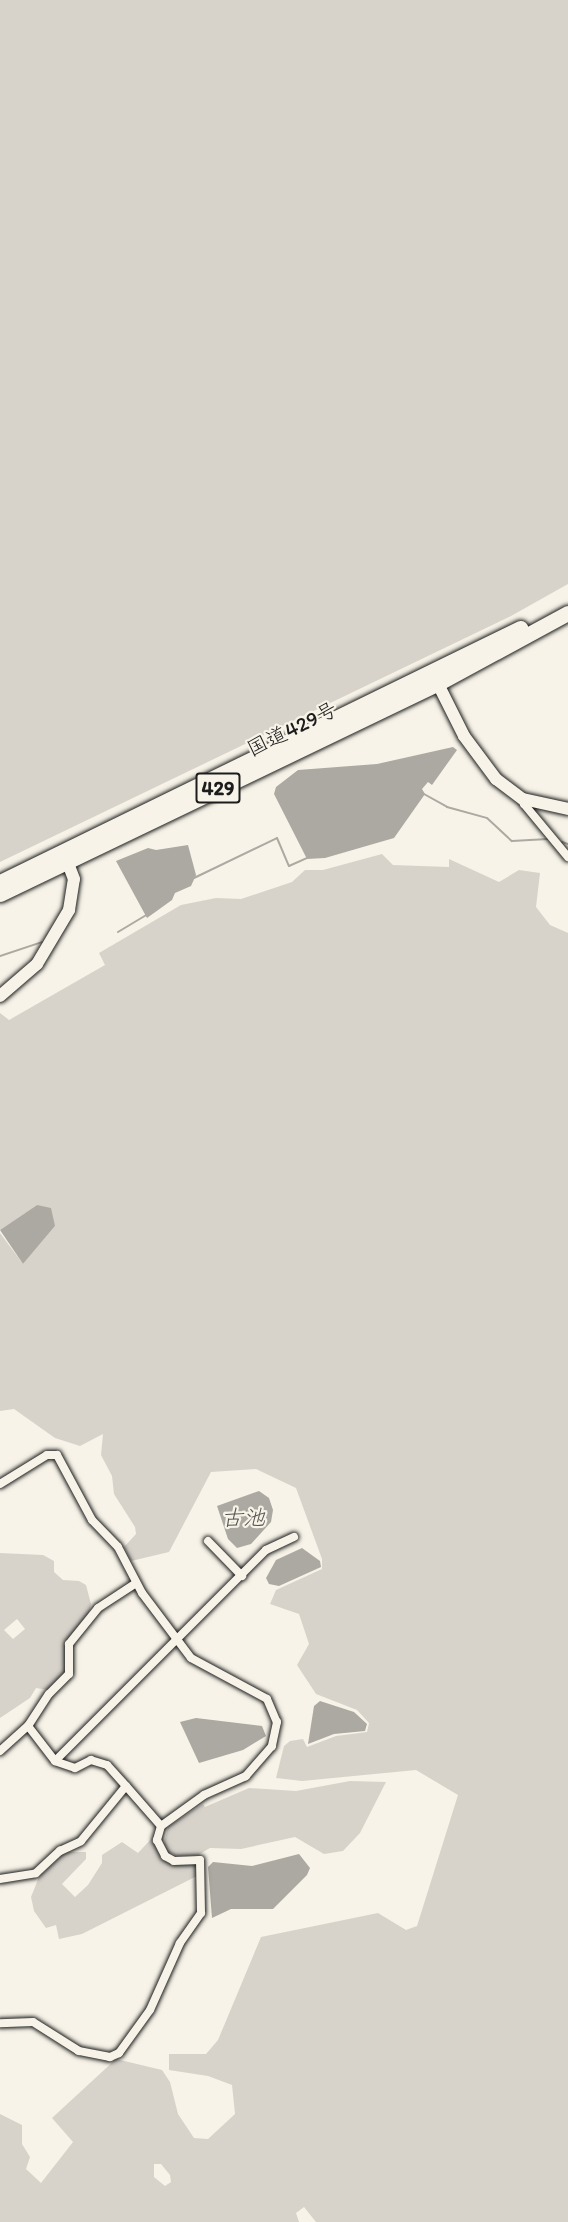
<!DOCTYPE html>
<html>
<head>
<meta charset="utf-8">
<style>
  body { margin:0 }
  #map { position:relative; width:568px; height:2222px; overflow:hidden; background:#f7f3e8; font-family:Itim,"Klee One",sans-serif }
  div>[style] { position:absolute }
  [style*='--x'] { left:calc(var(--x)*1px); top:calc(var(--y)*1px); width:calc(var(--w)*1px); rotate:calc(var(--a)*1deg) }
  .green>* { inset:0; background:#d7d3cb }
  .water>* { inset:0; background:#aca9a2 }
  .stream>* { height:2px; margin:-1px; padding:0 1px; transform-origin:1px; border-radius:1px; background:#aca9a2 }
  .roads { filter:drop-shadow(0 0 2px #1c1c1c) drop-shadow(0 0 2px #1c1c1c) }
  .street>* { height:8px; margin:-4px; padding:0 4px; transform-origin:4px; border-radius:4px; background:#f7f3e8 }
  .secondary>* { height:12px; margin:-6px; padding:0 6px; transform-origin:6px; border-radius:6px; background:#f7f3e8 }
  .highway>* { height:15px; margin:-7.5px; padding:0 7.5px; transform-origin:7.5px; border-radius:7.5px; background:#f7f3e8 }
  span { translate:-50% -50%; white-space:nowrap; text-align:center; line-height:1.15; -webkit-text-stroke:4.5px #f7f3e8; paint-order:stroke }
  .shield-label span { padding:2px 4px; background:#f7f3e8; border:2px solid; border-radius:4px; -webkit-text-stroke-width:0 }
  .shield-label { font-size:20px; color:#1c1c1c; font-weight:700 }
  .street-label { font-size:21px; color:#1c1c1c }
  .water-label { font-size:22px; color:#565452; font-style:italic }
</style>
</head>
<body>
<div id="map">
  <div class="green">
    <i style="clip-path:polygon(0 0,568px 0,568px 584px,511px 616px,0 862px)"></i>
    <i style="clip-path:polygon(evenodd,382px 854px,393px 865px,449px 867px,449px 859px,499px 882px,519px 870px,540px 873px,536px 907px,550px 925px,568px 933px,568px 2222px,316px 2222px,304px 2207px,296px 2213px,299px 2222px,0 2222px,0 2114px,22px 2125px,22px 2144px,30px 2157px,26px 2169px,41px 2183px,73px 2142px,52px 2118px,116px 2059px,162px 2070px,170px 2082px,178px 2114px,194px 2138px,208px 2139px,235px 2114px,232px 2085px,208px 2076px,169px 2070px,169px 2054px,206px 2054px,218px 2040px,261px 1937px,378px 1913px,406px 1930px,417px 1926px,458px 1795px,416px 1770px,302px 1781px,276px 1778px,284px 1746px,290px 1741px,303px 1739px,307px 1747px,336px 1736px,367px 1732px,369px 1723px,357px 1710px,316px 1694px,297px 1665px,309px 1644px,299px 1614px,270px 1604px,276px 1590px,322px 1569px,322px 1559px,296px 1488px,256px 1469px,211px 1472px,169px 1552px,131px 1561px,124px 1547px,136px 1534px,135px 1527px,114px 1494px,112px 1476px,101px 1455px,103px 1434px,80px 1446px,55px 1438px,14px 1409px,0 1411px,0 1233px,23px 1264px,55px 1226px,37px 1205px,0 1230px,0 1013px,9px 1020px,105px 965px,99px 953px,181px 905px,216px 898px,241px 899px,292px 882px,305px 870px,323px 870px,382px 854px,154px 2164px,161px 2164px,170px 2175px,171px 2182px,165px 2186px,154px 2177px,154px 2164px)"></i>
    <i style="clip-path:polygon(evenodd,0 1553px,43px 1555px,54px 1561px,54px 1572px,63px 1580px,79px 1581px,86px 1585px,91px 1604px,89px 1613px,66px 1642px,66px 1672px,48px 1690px,36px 1688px,30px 1698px,0 1718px,0 1553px,17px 1619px,25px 1629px,13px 1639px,4px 1630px,17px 1619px)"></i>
    <i style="clip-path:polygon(350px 1781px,386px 1782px,360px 1833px,343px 1851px,324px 1854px,295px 1837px,241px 1849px,210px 1848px,198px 1855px,178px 1856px,167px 1851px,164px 1844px,168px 1827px,203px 1804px,205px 1807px,249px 1788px,296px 1791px)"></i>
    <i style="clip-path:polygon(152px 1838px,161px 1859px,172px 1865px,196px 1864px,197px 1876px,82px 1934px,59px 1939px,56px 1925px,46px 1928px,34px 1911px,31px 1897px,39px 1877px,66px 1852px,86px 1852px,86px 1859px,62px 1884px,75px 1897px,88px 1885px,102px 1863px,102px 1855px,122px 1842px,138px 1853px)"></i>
  </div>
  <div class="water">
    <i style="clip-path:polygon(453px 747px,457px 750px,432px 785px,428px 782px,422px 789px,425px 794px,394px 838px,325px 858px,307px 859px,274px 794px,276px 787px,298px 770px,377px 764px)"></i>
    <i style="clip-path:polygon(188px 845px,196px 875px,191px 886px,175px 893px,172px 900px,147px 918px,116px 861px,148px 848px,156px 850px)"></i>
    <i style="clip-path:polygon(37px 1205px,51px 1208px,55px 1226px,23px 1264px,0 1230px)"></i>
    <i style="clip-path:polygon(259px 1491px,269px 1498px,273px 1510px,271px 1522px,251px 1544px,237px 1548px,228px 1539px,217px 1506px)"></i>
    <i style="clip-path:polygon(302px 1548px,320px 1561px,321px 1567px,279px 1586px,269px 1584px,266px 1578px,276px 1560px)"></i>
    <i style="clip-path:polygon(320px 1701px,354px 1712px,367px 1724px,365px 1731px,334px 1734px,308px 1744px,314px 1706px)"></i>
    <i style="clip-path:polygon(196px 1718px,262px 1726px,266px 1736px,243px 1750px,199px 1763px,180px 1722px)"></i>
    <i style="clip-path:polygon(299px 1854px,310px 1868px,307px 1875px,273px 1909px,231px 1909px,212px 1918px,208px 1867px,213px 1862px,252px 1866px)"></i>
  </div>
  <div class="stream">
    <i style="--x:424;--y:794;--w:26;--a:29"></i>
    <i style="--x:447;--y:807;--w:41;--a:15.4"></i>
    <i style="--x:487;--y:818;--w:34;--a:43"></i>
    <i style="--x:512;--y:841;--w:36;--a:-3"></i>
    <i style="--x:562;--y:842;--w:6;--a:18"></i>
    <i style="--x:194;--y:878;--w:92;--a:-25.7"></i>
    <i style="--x:277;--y:838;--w:30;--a:67"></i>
    <i style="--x:289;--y:866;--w:20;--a:-24"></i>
    <i style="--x:118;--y:932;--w:33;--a:-31"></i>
    <i style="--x:0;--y:956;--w:44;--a:-18.4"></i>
  </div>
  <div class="roads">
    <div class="street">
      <i style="--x:523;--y:799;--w:5;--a:79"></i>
      <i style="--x:524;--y:804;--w:69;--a:50.3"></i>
      <i style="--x:0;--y:1484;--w:55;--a:-31.7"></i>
      <i style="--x:47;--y:1455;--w:10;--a:0"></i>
      <i style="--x:57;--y:1455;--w:74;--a:61.7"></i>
      <i style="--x:92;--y:1520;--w:37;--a:46"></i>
      <i style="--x:118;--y:1547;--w:52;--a:62.4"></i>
      <i style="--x:142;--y:1593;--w:81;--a:53"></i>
      <i style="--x:191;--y:1658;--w:86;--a:28.3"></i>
      <i style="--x:267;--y:1699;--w:25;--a:67"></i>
      <i style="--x:277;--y:1722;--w:25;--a:102"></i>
      <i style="--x:272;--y:1746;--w:40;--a:131"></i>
      <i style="--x:246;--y:1776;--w:46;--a:155.7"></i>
      <i style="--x:204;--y:1795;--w:53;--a:144.2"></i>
      <i style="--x:161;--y:1826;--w:15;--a:106"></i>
      <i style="--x:157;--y:1840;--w:18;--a:63"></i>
      <i style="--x:165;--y:1856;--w:10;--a:29"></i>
      <i style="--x:174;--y:1861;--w:26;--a:-2"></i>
      <i style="--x:200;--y:1860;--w:53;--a:88.9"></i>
      <i style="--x:201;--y:1913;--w:37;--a:125"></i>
      <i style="--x:180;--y:1943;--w:73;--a:114.1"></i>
      <i style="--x:150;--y:2010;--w:53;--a:125.8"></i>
      <i style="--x:119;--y:2053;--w:10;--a:156"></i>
      <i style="--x:110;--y:2057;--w:32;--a:-169"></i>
      <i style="--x:79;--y:2051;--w:54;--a:-147.8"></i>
      <i style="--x:33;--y:2022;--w:33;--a:178"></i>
      <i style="--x:208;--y:1541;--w:49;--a:45.8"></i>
      <i style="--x:0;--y:1751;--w:38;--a:-42"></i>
      <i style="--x:28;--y:1726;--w:38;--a:-57"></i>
      <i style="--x:49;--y:1694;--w:28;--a:-45"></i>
      <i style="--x:69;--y:1674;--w:30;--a:-90"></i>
      <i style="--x:69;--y:1644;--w:46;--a:-51.1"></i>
      <i style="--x:98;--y:1608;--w:45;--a:-33.3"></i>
      <i style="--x:55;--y:1761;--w:298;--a:-45"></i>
      <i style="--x:266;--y:1550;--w:31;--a:-25"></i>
      <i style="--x:126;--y:1786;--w:53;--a:48.8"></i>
      <i style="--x:0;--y:1879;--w:36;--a:-9"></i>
      <i style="--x:36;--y:1873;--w:33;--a:-43"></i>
      <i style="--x:60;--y:1851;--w:23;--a:-25"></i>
      <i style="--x:81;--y:1841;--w:71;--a:-50.7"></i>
      <i style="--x:126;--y:1786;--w:28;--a:-132"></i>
      <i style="--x:107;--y:1765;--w:17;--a:-163"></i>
      <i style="--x:91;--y:1760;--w:18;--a:153"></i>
      <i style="--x:75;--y:1768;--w:21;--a:-161"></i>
      <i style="--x:55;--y:1761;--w:44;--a:-127.6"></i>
    </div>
    <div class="secondary">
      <i style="--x:434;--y:676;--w:67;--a:63.4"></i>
      <i style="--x:464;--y:736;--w:54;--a:53.3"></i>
      <i style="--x:496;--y:779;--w:34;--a:37"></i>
      <i style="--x:523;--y:799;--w:46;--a:12.5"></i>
      <i style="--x:0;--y:996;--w:49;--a:-40.9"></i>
      <i style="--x:37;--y:964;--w:63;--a:-59.3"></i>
      <i style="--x:69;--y:910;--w:31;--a:-81"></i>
      <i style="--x:74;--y:879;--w:26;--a:-111"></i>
    </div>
    <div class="highway">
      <i style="--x:0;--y:882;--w:579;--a:-26.03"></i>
      <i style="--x:0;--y:894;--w:485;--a:-25.7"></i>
      <i style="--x:437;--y:684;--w:149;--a:-28.5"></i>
    </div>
  </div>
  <div class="shield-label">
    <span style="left:218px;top:788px">429</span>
  </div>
  <div class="street-label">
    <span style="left:292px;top:729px;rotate:-26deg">国道429号</span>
  </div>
  <div class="water-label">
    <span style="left:243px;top:1518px">古池</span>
  </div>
</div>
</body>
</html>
